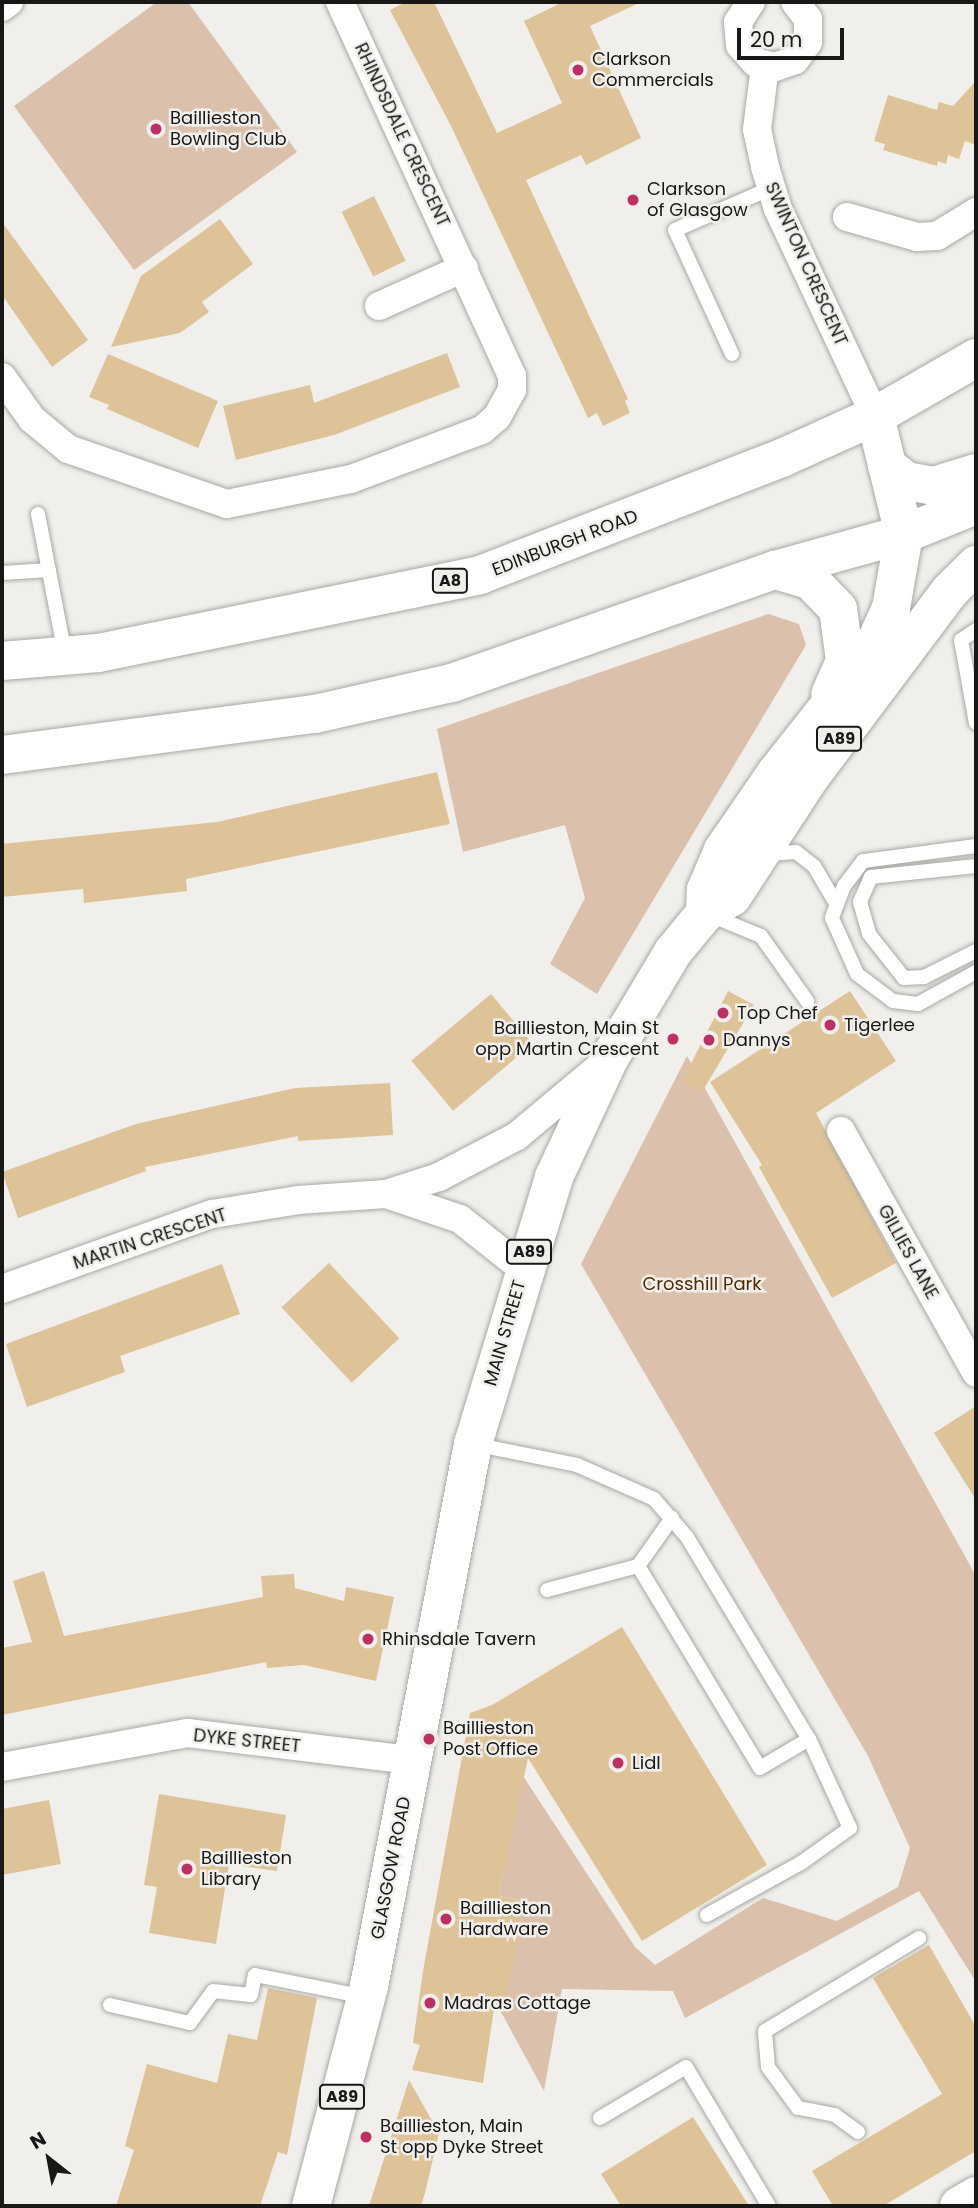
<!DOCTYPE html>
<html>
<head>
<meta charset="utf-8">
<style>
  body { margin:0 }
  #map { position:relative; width:978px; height:2208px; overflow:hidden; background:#f0efeb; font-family:Poppins,sans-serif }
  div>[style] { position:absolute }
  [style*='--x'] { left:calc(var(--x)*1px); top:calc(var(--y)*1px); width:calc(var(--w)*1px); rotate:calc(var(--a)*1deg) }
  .green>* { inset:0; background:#dbc0ac }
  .building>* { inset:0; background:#dec398; transform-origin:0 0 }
  .roads { filter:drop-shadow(0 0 2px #a8a8a4) drop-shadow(0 0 2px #a8a8a4) }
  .lane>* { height:14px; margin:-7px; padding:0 7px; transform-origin:7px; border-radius:7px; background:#fff }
  .street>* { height:28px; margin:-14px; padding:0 14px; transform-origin:14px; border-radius:14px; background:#fff }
  .secondary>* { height:38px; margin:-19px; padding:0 19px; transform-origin:19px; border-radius:19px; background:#fff }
  .primary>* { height:38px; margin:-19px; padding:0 19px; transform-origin:19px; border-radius:19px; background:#fff }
  .dots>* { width:19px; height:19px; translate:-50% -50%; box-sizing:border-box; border:4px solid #f0efeb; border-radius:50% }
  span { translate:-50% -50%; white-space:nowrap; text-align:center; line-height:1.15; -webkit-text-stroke:5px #f0efeb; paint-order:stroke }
  .shield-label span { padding:2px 5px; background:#f0efeb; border:2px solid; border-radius:5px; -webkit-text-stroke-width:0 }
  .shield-label { font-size:16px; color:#181817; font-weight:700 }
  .poi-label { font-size:18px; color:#181817 }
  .left { translate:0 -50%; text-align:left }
  .right { translate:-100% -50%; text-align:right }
  .street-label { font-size:18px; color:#181817 }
  .park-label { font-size:18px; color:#522b03 }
  .frame { position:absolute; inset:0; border:4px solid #181817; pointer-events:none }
  .north { position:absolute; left:14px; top:2124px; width:70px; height:70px; -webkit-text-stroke:5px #f0efeb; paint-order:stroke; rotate:329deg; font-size:19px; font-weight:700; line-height:28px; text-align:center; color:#181817 }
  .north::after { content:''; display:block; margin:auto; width:24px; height:32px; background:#181817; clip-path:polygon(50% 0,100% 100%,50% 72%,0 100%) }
  .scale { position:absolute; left:737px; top:28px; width:107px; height:32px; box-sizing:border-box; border:4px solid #181817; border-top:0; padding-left:9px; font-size:21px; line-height:24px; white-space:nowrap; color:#181817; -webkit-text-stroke:5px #f0efeb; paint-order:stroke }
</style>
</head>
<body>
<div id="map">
  <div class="green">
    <i style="clip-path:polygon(157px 2px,188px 2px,297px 152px,134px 270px,14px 106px)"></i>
    <i style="clip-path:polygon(768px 614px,799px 624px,806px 645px,597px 994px,550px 964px,585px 898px,565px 825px,463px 852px,437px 729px)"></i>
    <i style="clip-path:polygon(687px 1056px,976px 1576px,976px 1982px,919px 1891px,685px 2018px,673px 1991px,562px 1989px,544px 2091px,501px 2012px,525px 1901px,499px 1896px,523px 1776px,635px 1947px,655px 1965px,763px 1898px,837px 1921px,898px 1887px,910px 1848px,868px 1756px,581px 1264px)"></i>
  </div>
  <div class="building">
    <i style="clip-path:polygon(406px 2px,434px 2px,497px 133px,562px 103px,524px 21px,563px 2px,641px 2px,590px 26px,641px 138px,586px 165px,581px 155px,526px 180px,628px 399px,625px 401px,630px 413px,603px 426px,597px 413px,588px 418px,451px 126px,390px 10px)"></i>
    <i style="clip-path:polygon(976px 81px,976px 145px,965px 141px,959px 159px,948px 155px,946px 164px,938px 161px,937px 166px,883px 150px,885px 144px,874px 141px,888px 95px,937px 110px,939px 102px,953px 106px)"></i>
    <i style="left:374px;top:196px;width:72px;height:36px;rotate:64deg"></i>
    <i style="clip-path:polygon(220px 219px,253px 264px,202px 302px,209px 312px,180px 333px,111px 347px,141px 276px)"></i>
    <i style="clip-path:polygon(2px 222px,88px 340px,52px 367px,2px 295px)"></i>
    <i style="clip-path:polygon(447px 353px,460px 387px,334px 435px,236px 460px,223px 406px,310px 385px,314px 403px)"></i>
    <i style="clip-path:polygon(108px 354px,218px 401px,198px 448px,107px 409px,109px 405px,89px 397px)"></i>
    <i style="clip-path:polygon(437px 772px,450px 824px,186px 879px,187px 891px,84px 903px,83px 889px,2px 897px,2px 844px,217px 822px)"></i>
    <i style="clip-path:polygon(728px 991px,754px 1005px,702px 1092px,682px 1081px)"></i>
    <i style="clip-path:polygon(850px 991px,896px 1061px,816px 1113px,896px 1263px,832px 1298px,759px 1167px,762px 1165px,710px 1082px)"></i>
    <i style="left:491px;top:994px;width:65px;height:104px;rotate:50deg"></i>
    <i style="clip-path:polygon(390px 1083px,393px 1135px,298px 1141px,298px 1136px,145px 1167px,146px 1171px,18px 1218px,2px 1172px,136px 1124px,295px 1088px)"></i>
    <i style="left:329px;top:1263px;width:103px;height:65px;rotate:47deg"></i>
    <i style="clip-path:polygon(222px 1264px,240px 1314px,120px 1356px,125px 1372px,27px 1407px,6px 1344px)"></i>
    <i style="clip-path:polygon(976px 1406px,976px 1500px,934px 1433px)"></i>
    <i style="clip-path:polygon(44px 1571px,64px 1636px,263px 1597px,261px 1576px,294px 1574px,295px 1588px,344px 1601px,346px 1587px,394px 1597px,376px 1681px,304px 1665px,267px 1668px,266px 1662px,2px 1715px,2px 1648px,32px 1642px,13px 1581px)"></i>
    <i style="clip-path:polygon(622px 1627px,767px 1865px,642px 1941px,528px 1758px,499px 1896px,525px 1901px,503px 2015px,495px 2002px,483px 2083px,412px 2070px,420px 2045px,413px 2043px,423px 1971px,470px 1713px,492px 1705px)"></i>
    <i style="clip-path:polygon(159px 1794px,286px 1815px,277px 1871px,229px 1864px,216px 1944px,149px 1933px,157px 1887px,144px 1885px)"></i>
    <i style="clip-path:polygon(49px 1800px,61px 1864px,2px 1875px,2px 1809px)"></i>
    <i style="clip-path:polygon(929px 1945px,976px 2027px,976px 2151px,883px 2206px,833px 2206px,812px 2171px,942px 2094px,873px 1978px)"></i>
    <i style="clip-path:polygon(268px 1988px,317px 1998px,287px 2155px,278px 2152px,260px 2206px,116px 2206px,134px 2150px,125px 2146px,147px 2064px,217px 2083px,228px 2034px,257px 2040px)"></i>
    <i style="clip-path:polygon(409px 2080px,439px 2133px,425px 2193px,421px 2206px,369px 2206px)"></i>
    <i style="clip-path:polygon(693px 2117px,749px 2206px,621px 2206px,601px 2174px)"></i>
  </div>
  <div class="roads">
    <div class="lane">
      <i style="--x:732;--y:354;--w:136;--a:-114.7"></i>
      <i style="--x:675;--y:230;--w:105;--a:-23.6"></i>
      <i style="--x:38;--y:514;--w:143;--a:79.1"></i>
      <i style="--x:2;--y:573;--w:47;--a:-3.7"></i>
      <i style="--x:976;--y:630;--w:18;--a:146"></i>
      <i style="--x:961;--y:640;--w:84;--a:79.8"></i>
      <i style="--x:976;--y:846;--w:114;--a:172.4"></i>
      <i style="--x:863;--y:861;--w:31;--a:127"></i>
      <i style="--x:844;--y:886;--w:34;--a:111"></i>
      <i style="--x:832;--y:918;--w:61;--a:65.9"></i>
      <i style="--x:857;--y:974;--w:45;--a:36.9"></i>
      <i style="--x:893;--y:1001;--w:25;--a:7"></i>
      <i style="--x:918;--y:1004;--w:66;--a:-28.9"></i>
      <i style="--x:768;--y:854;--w:28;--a:-4"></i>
      <i style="--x:796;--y:852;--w:23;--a:38"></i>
      <i style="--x:814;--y:866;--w:45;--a:59.5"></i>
      <i style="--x:976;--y:866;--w:106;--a:174"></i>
      <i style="--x:871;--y:877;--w:27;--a:114"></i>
      <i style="--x:860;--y:902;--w:33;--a:74"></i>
      <i style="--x:869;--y:934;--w:56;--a:51.5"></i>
      <i style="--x:904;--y:978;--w:20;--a:-3"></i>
      <i style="--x:924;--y:977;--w:58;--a:-26.6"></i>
      <i style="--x:710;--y:915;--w:55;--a:22.4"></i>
      <i style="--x:761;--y:936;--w:80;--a:54.7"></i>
      <i style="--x:473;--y:1444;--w:106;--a:11.4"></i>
      <i style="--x:577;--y:1465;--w:84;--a:23.8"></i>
      <i style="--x:654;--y:1499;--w:50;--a:49"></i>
      <i style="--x:687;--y:1537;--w:236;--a:58.9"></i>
      <i style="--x:809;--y:1739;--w:57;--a:149.4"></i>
      <i style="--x:760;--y:1768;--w:236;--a:-121.1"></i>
      <i style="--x:638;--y:1566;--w:94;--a:165.2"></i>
      <i style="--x:638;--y:1566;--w:59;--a:-54.7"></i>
      <i style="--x:707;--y:1915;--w:107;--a:-29"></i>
      <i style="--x:801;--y:1863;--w:60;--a:-35.5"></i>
      <i style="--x:850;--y:1828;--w:98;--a:-114.7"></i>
      <i style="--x:110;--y:2005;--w:82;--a:12.7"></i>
      <i style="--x:190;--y:2023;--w:39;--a:-54"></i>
      <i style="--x:213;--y:1991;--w:38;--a:6"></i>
      <i style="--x:251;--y:1995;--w:20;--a:-79"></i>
      <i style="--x:255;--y:1975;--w:112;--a:11.3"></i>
      <i style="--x:600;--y:2118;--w:100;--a:-30.7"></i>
      <i style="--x:686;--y:2067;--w:162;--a:59.2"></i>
      <i style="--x:858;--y:2132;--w:29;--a:-144"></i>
      <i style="--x:835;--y:2115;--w:38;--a:-169"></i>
      <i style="--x:798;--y:2108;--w:51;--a:-126.2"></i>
      <i style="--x:768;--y:2067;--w:36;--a:-95"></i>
      <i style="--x:765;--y:2031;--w:180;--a:-31.1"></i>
    </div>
    <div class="street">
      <i style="--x:751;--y:2;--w:24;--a:123"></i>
      <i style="--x:738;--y:22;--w:23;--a:85"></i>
      <i style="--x:740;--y:45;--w:23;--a:49"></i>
      <i style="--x:755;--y:62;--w:21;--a:14"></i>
      <i style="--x:775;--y:67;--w:21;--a:-19"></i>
      <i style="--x:795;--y:60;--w:22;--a:-54"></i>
      <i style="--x:808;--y:42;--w:23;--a:-90"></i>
      <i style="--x:808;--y:19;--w:21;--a:-127"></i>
      <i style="--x:2;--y:7;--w:9;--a:-36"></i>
      <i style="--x:765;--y:66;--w:64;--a:97.2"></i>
      <i style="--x:757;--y:129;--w:39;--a:78"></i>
      <i style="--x:765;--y:167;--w:44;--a:72.8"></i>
      <i style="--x:778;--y:209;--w:229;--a:64.9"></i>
      <i style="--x:847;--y:217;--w:73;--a:15.9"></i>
      <i style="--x:917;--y:237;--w:20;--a:-3"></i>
      <i style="--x:937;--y:236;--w:46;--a:-31.6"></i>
      <i style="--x:379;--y:306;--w:93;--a:-24.1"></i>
      <i style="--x:2;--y:377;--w:52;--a:54.5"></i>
      <i style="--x:32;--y:419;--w:47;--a:39.8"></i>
      <i style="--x:68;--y:449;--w:168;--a:19.1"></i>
      <i style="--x:227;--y:504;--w:126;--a:-11.4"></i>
      <i style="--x:351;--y:479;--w:140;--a:-20.5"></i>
      <i style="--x:482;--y:430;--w:20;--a:-41"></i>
      <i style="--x:497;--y:417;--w:31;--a:-61"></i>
      <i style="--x:512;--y:390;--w:14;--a:-90"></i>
      <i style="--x:512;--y:376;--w:412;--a:-114.7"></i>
      <i style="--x:841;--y:1131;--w:277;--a:60.8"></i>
      <i style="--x:386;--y:1194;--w:78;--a:18.7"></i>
      <i style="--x:460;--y:1219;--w:80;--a:38.4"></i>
      <i style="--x:2;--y:1289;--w:223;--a:-19.7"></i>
      <i style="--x:212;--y:1214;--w:87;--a:-9.2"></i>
      <i style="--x:298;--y:1200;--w:88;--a:-3.9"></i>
      <i style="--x:386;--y:1194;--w:56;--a:-17.8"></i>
      <i style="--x:439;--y:1177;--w:88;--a:-27.7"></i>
      <i style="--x:517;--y:1136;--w:120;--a:-39.9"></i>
      <i style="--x:2;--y:1767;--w:189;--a:-10.4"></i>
      <i style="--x:188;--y:1733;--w:225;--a:6.9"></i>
    </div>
    <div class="secondary">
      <i style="--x:959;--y:2206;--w:20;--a:-30"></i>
    </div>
    <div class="primary">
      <i style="--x:887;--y:466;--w:24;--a:38"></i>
      <i style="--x:906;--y:481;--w:28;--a:10"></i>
      <i style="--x:934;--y:486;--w:44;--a:-17.2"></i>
      <i style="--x:775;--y:570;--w:36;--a:16"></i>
      <i style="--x:810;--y:580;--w:40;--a:46"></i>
      <i style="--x:838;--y:609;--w:52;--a:82.3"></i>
      <i style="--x:845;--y:661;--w:36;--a:114"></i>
      <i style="--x:2;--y:661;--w:96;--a:-4.8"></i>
      <i style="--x:98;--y:653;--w:390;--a:-11.5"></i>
      <i style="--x:480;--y:575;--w:326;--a:-21.2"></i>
      <i style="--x:784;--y:457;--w:100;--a:-24.3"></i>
      <i style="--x:875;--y:416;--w:116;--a:-29.9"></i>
      <i style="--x:2;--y:755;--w:316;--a:-7.5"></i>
      <i style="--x:315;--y:714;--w:140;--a:-12.8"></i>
      <i style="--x:452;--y:683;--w:342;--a:-19.3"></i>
      <i style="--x:775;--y:570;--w:134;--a:-15.6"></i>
      <i style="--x:904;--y:534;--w:78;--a:-21.9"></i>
      <i style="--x:705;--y:913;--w:23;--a:-88"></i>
      <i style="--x:706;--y:890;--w:43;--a:-67"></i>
      <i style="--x:723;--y:850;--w:93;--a:-55.5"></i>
      <i style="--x:776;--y:773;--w:152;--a:-51.7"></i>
      <i style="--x:870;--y:654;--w:51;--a:-65.5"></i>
      <i style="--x:891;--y:608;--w:75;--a:-80"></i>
      <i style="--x:904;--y:534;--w:122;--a:-103.8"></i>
      <i style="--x:311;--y:2206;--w:228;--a:-75.2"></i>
      <i style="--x:369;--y:1986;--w:552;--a:-79.14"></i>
      <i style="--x:473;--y:1444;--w:279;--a:-73.1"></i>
      <i style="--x:554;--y:1177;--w:130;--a:-65"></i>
      <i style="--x:609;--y:1059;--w:125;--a:-59.1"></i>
      <i style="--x:673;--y:952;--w:50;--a:-50.6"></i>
      <i style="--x:705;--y:913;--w:31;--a:-31"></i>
      <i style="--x:732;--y:897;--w:145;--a:-56.9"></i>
      <i style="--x:811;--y:776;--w:231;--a:-53.1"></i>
      <i style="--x:950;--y:591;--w:37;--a:-45"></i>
    </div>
  </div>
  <div class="dots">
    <i style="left:578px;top:70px;background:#bd3063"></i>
    <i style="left:156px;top:129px;background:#bd3063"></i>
    <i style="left:633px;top:200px;background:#bd3063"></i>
    <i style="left:723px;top:1013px;background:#bd3063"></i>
    <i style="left:830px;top:1025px;background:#bd3063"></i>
    <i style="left:673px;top:1039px;background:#bd3063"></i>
    <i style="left:709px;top:1040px;background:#bd3063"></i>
    <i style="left:368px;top:1639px;background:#bd3063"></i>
    <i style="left:429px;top:1739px;background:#bd3063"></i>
    <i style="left:618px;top:1763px;background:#bd3063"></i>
    <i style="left:187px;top:1869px;background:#bd3063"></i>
    <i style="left:446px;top:1919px;background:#bd3063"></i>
    <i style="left:430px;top:2003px;background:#bd3063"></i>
    <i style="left:366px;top:2137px;background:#bd3063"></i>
  </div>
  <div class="shield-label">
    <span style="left:450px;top:581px">A8</span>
    <span style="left:839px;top:739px">A89</span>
    <span style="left:529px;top:1252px">A89</span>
    <span style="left:342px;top:2097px">A89</span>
  </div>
  <div class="poi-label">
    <span class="left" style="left:592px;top:70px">Clarkson<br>Commercials</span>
    <span class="left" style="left:170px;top:129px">Baillieston<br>Bowling Club</span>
    <span class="left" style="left:647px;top:200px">Clarkson<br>of Glasgow</span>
    <span class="left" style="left:737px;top:1013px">Top Chef</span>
    <span class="left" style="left:844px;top:1025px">Tigerlee</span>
    <span class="right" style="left:659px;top:1039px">Baillieston, Main St<br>opp Martin Crescent</span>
    <span class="left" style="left:723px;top:1040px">Dannys</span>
    <span class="left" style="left:382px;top:1639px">Rhinsdale Tavern</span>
    <span class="left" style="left:443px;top:1739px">Baillieston<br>Post Office</span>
    <span class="left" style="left:632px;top:1763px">Lidl</span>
    <span class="left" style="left:201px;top:1869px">Baillieston<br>Library</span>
    <span class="left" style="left:460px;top:1919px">Baillieston<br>Hardware</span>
    <span class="left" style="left:444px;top:2003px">Madras Cottage</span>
    <span class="left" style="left:380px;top:2137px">Baillieston, Main<br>St opp Dyke Street</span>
  </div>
  <div class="street-label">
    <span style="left:402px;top:135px;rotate:65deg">RHINDSDALE CRESCENT</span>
    <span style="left:806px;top:264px;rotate:66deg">SWINTON CRESCENT</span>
    <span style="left:565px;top:543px;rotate:-21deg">EDINBURGH ROAD</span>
    <span style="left:150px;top:1239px;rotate:-18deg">MARTIN CRESCENT</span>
    <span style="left:908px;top:1252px;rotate:61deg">GILLIES LANE</span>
    <span style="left:505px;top:1333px;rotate:-74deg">MAIN STREET</span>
    <span style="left:247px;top:1741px;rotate:6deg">DYKE STREET</span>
    <span style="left:391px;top:1868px;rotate:-79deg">GLASGOW ROAD</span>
  </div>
  <div class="park-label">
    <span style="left:702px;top:1284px">Crosshill Park</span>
  </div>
  <div class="frame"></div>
  <div class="north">N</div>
  <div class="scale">20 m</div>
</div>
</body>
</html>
